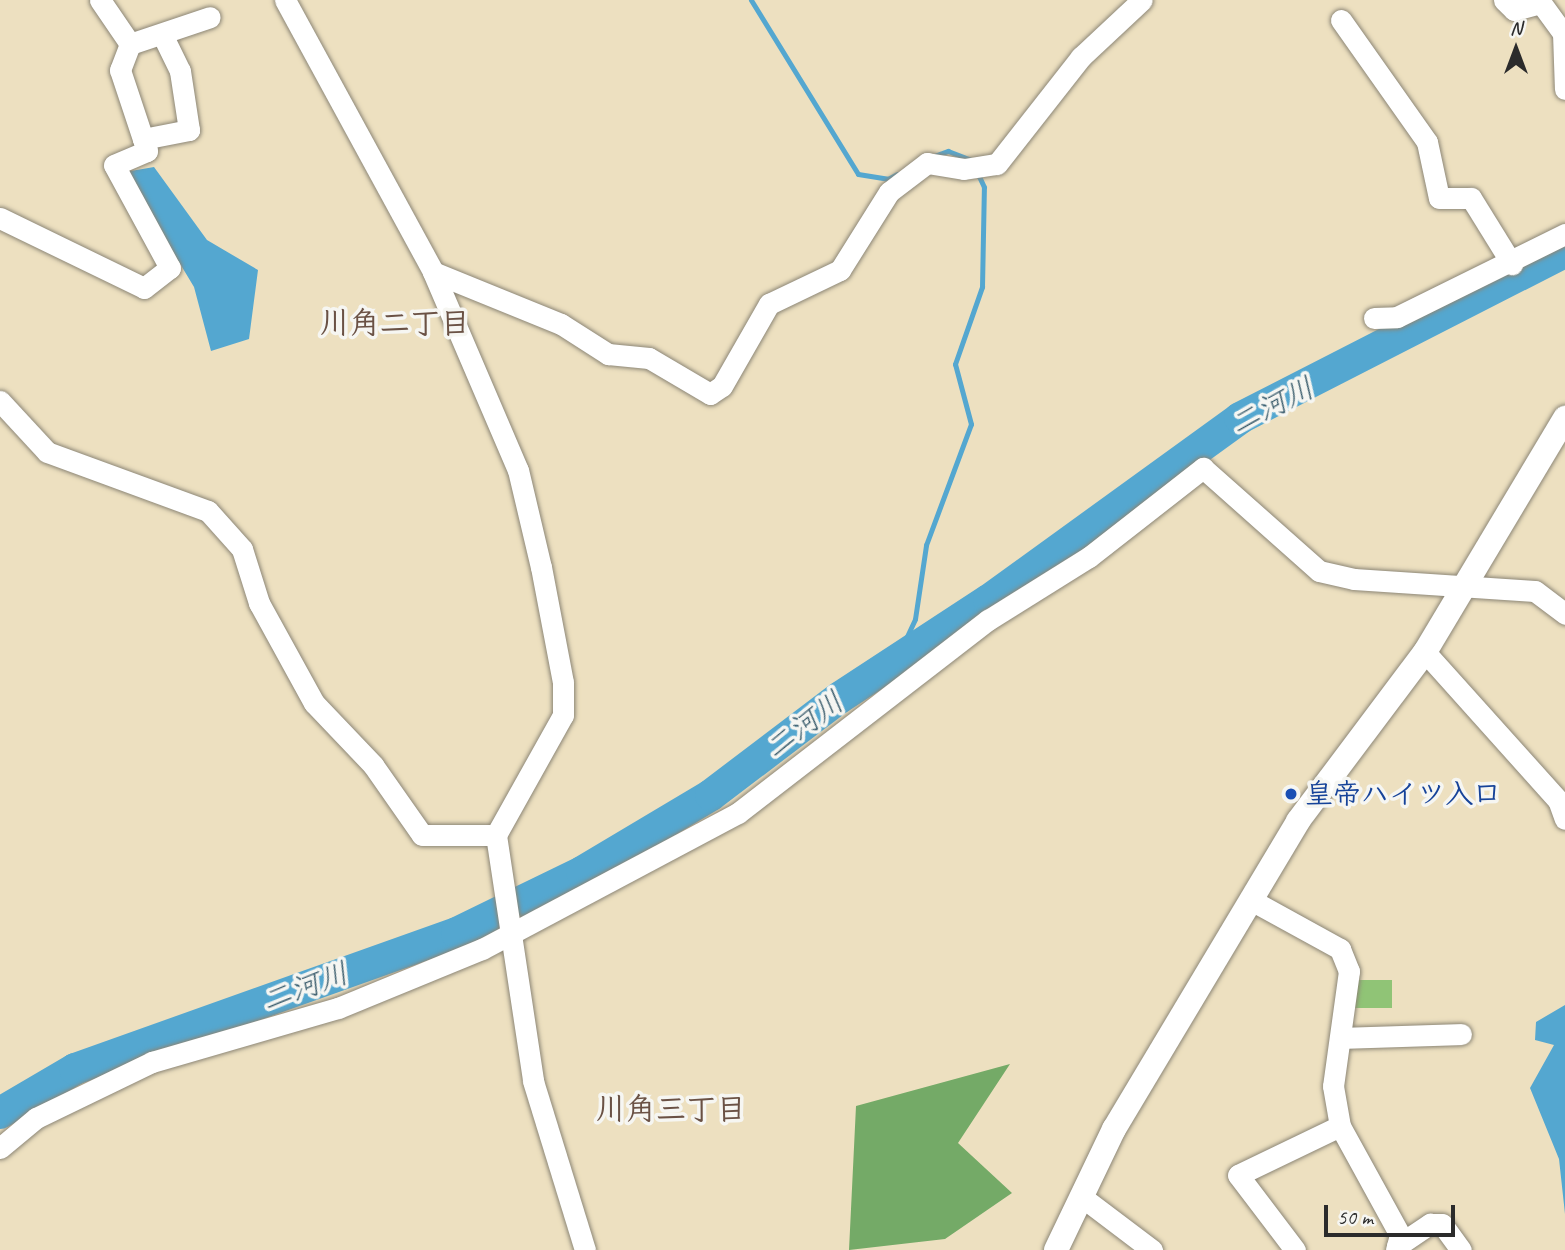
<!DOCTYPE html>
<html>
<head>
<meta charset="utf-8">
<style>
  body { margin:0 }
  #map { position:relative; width:1565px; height:1250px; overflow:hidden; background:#ede0c0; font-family:Caveat,"Klee One",sans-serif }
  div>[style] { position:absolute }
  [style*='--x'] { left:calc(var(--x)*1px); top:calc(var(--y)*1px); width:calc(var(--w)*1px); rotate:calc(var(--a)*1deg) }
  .green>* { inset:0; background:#90c476; transform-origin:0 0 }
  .forest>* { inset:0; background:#74aa67 }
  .water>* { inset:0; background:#54a7d0 }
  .stream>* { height:5px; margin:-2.5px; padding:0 2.5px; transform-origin:2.5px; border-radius:2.5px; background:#54a7d0 }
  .river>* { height:32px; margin:-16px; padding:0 16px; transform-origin:16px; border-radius:16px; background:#54a7d0 }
  .roads { filter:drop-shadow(0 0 2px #8c8676) drop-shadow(0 0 2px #8c8676) }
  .minor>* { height:21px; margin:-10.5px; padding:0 10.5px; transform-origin:10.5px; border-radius:10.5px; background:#fff }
  .tertiary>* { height:24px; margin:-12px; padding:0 12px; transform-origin:12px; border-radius:12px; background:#fff }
  .dots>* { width:19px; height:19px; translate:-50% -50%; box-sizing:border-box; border:4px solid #f6f6f2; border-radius:50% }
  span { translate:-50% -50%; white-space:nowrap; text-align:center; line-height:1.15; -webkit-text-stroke:7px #f6f6f2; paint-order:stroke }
  .transit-label { font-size:28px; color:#164399; font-weight:700 }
  .left { translate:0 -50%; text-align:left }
  .neighbourhood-label { font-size:30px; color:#6a5144; font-weight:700 }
  .water-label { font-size:30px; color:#3b5d6d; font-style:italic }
  .north { position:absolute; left:1481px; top:14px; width:70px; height:70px; -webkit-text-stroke:5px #f6f6f2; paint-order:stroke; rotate:0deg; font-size:19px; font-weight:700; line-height:28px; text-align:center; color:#2b2b2b }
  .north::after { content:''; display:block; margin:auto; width:24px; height:32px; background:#2b2b2b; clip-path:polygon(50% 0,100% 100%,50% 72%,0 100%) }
  .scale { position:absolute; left:1324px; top:1205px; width:131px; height:32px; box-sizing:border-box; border:4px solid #2b2b2b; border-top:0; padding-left:9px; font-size:21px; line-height:24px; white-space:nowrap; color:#2b2b2b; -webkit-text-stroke:5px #f6f6f2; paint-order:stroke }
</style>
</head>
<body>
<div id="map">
  <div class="green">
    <i style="left:1350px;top:980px;width:42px;height:28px"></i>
  </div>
  <div class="forest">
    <i style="clip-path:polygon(1010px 1064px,958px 1143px,1012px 1193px,945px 1239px,849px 1250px,856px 1106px)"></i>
  </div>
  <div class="water">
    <i style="clip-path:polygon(154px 167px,207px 240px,258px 270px,249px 339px,211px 351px,194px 287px,125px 172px)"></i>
    <i style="clip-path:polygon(1565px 1005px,1565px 1214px,1559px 1159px,1530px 1088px,1554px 1045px,1535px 1040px,1536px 1022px)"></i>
  </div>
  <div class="stream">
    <i style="--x:751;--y:0;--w:204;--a:58.4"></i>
    <i style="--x:858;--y:174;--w:30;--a:9"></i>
    <i style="--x:888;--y:179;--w:10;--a:-29"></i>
    <i style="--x:934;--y:156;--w:15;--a:-20"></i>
    <i style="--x:948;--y:151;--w:25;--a:21"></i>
    <i style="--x:896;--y:660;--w:45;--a:-65.1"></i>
    <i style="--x:915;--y:619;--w:75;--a:-81.5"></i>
    <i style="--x:926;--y:545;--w:129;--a:-69.6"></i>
    <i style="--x:971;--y:424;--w:62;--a:-104.9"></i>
    <i style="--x:955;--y:364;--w:82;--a:-70.7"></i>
    <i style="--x:982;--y:287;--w:100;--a:-88.9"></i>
    <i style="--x:984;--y:187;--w:17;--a:-115"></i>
  </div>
  <div class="river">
    <i style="--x:0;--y:1113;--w:87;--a:-30.4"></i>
    <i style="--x:75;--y:1069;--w:405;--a:-19.6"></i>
    <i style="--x:457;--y:933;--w:139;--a:-26"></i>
    <i style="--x:582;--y:872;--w:150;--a:-30.8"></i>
    <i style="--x:711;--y:795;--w:161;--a:-37.2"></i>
    <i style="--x:839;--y:698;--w:179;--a:-33.2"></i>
    <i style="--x:989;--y:600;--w:310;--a:-35.9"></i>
    <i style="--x:1240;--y:418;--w:365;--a:-27.1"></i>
  </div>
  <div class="roads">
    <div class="minor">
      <i style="--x:100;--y:0;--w:53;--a:55.7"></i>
      <i style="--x:130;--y:44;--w:84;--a:-18.6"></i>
      <i style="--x:285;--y:0;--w:310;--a:61.4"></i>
      <i style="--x:433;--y:272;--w:215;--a:66.8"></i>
      <i style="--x:518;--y:470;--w:100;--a:76.7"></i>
      <i style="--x:541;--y:567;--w:117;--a:79.2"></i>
      <i style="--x:563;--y:682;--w:33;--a:90"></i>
      <i style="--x:563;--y:715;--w:137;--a:119.2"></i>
      <i style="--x:496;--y:835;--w:249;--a:81.4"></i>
      <i style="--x:533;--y:1081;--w:177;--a:72.9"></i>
      <i style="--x:1504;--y:0;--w:14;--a:45"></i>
      <i style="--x:1514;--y:10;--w:28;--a:-15"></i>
      <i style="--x:1541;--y:3;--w:37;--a:54"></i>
      <i style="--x:1563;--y:33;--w:56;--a:88"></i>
      <i style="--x:1341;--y:20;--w:149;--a:54.8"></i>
      <i style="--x:1427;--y:142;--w:57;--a:77.9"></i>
      <i style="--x:1439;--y:198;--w:32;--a:0"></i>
      <i style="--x:1471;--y:198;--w:78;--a:58.2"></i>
      <i style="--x:130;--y:44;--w:28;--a:111"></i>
      <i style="--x:120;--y:70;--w:73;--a:71.6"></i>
      <i style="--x:0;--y:218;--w:160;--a:25.9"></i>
      <i style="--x:144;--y:288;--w:33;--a:-38"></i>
      <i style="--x:170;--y:268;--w:117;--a:-118.5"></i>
      <i style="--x:114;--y:165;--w:36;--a:-23"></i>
      <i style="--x:147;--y:151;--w:13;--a:-108"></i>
      <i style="--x:143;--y:139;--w:47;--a:-11.1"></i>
      <i style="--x:189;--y:130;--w:60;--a:-98.7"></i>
      <i style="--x:180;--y:71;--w:37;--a:-116"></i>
      <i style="--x:433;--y:272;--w:138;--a:22.1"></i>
      <i style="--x:561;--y:324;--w:56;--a:32.6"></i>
      <i style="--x:608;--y:354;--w:41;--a:5.6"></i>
      <i style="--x:649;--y:358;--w:71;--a:30.5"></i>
      <i style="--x:710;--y:394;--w:14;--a:-34"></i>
      <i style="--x:722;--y:386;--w:95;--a:-60.2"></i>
      <i style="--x:769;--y:304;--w:79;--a:-25.6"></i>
      <i style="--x:840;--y:270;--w:92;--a:-57.9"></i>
      <i style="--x:889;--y:192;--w:48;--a:-37.3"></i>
      <i style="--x:927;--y:163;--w:37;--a:9"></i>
      <i style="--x:964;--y:169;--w:33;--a:-9"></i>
      <i style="--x:997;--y:164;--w:136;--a:-51.9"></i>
      <i style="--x:1081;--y:57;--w:83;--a:-43.1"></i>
      <i style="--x:1374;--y:318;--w:23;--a:-2"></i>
      <i style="--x:1397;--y:317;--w:187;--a:-26.3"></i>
      <i style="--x:0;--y:401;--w:69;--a:47.3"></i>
      <i style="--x:47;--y:452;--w:171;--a:20.1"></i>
      <i style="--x:208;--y:511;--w:51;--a:48.2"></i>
      <i style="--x:242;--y:549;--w:57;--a:72.5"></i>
      <i style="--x:259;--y:603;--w:114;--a:61.2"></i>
      <i style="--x:314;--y:703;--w:86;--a:46.4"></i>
      <i style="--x:373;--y:765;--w:85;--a:55"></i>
      <i style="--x:422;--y:835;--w:74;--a:0"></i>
      <i style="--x:1425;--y:652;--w:199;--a:48.1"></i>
      <i style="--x:1558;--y:800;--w:20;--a:70"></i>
      <i style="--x:1251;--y:900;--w:102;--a:28.8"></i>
      <i style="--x:1340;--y:949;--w:24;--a:68"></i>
      <i style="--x:1349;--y:971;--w:116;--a:97.9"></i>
      <i style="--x:1333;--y:1086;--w:41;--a:80.1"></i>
      <i style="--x:1340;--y:1126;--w:124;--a:61.2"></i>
      <i style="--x:1400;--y:1235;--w:16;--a:105"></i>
      <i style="--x:1342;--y:1038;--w:119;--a:-1.9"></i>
      <i style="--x:0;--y:1148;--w:47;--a:-39.8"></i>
      <i style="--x:36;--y:1118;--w:129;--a:-25.8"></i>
      <i style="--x:152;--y:1062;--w:194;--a:-16.2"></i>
      <i style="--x:338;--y:1008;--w:156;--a:-22.3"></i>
      <i style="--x:482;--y:949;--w:290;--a:-28"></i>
      <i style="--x:738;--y:813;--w:316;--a:-37.7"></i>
      <i style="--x:988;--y:620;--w:119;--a:-32"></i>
      <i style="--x:1089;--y:557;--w:145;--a:-38"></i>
      <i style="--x:1203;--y:468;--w:155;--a:41.6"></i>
      <i style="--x:1319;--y:571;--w:36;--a:13"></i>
      <i style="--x:1354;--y:579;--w:181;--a:3.8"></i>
      <i style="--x:1535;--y:591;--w:38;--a:37"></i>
      <i style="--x:1082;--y:1197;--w:88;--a:37.1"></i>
      <i style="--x:1397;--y:1246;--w:40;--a:-34"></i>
      <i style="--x:1430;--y:1224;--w:12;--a:0"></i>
      <i style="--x:1442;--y:1224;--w:32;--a:54"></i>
      <i style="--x:1295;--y:1250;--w:94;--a:-127.2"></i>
      <i style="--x:1238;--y:1175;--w:113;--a:-25.7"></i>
    </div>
    <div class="tertiary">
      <i style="--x:1056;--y:1250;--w:134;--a:-64.4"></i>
      <i style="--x:1114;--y:1129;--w:359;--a:-59.1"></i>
      <i style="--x:1298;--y:821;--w:211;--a:-53.1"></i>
      <i style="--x:1425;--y:652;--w:273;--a:-59.1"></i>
    </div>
  </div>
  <div class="dots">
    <i style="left:1291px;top:794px;background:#1a4fb4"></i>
  </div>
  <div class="transit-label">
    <span class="left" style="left:1305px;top:794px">皇帝ハイツ入口</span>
  </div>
  <div class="neighbourhood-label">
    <span style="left:395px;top:323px">川角二丁目</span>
    <span style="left:671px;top:1109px">川角三丁目</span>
  </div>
  <div class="water-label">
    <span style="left:1272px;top:406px;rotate:-27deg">二河川</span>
    <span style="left:804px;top:725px;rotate:-37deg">二河川</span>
    <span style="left:305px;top:987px;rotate:-20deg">二河川</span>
  </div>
  <div class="north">N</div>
  <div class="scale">50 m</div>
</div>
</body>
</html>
